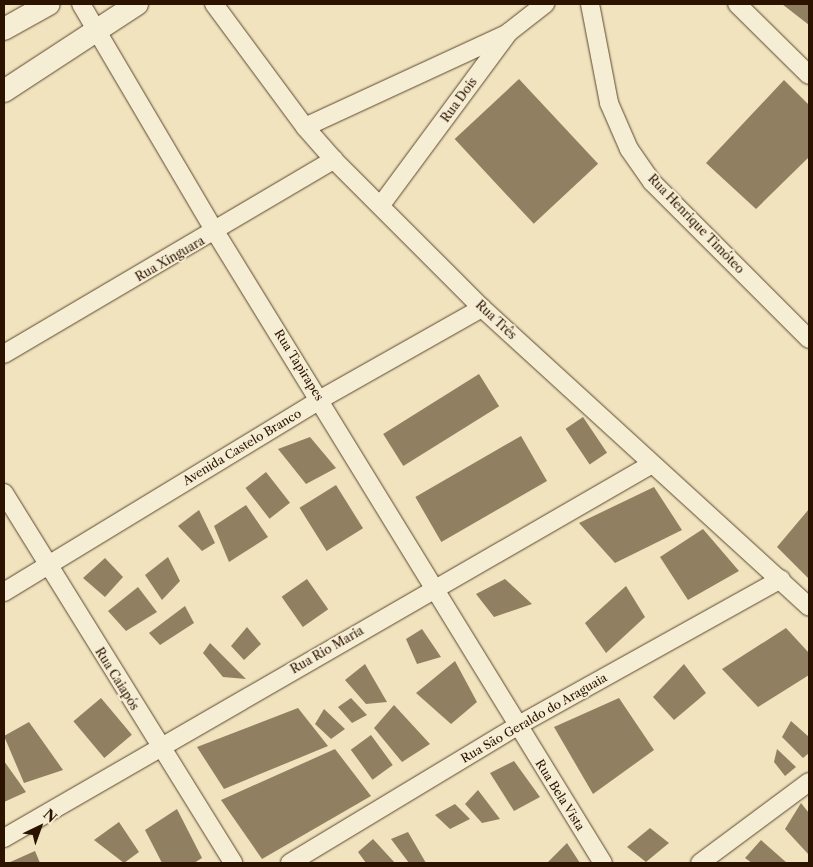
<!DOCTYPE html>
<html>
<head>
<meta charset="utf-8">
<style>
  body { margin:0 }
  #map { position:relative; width:813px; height:867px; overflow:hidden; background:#f0e3bd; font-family:"Libre Caslon Text",serif }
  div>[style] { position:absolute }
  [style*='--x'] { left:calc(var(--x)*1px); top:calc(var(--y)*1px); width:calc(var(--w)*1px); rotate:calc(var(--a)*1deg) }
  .building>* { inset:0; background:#917f62; transform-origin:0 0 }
  .roads { filter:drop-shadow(0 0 1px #5c472f) drop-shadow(0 0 1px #5c472f) }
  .minor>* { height:18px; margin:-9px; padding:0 9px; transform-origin:9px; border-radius:9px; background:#f5edd4 }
  .tertiary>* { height:22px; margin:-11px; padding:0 11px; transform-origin:11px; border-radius:11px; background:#f5edd4 }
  span { translate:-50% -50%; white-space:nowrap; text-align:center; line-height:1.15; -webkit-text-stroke:4px #f5edd4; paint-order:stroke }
  .street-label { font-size:12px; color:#2b1300 }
  .frame { position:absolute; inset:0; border:5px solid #2b1300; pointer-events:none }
  .north { position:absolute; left:15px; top:802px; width:50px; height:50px; -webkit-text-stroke:4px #f5edd4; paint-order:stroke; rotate:42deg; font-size:14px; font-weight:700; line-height:20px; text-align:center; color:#2b1300 }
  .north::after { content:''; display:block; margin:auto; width:18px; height:22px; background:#2b1300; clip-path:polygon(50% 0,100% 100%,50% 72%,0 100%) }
</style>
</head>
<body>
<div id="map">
  <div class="building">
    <i style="clip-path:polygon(782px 4px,809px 4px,809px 25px)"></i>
    <i style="left:519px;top:79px;width:116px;height:88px;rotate:47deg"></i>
    <i style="clip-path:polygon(784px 80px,809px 105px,809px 157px,756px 209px,706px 163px)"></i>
    <i style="left:479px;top:374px;width:38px;height:113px;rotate:58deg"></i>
    <i style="left:583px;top:417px;width:43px;height:21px;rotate:56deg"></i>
    <i style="left:521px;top:436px;width:52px;height:122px;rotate:60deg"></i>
    <i style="clip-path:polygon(310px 437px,336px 468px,306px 484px,278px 449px)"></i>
    <i style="left:266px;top:472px;width:39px;height:26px;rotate:52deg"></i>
    <i style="left:336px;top:485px;width:51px;height:43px;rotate:58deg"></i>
    <i style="clip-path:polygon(654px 487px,682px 530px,615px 563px,579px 523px)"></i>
    <i style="clip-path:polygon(246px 505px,268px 537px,229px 562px,214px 526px)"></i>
    <i style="clip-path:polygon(809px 509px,809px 579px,777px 547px)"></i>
    <i style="clip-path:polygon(199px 510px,215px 543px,202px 551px,178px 526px)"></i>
    <i style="clip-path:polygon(703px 529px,739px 571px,688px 600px,660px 557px)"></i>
    <i style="clip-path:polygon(168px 557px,180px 581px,162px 600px,145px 575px)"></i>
    <i style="clip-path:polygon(105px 558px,123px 577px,105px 597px,83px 578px)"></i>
    <i style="left:307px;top:579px;width:37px;height:31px;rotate:55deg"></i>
    <i style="clip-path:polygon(505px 579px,532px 604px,494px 617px,476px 594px)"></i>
    <i style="clip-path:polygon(626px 586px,645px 617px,606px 653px,585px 623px)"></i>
    <i style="clip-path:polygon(138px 587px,157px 612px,126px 631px,108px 611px)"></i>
    <i style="clip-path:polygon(185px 606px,194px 623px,160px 645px,149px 633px)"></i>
    <i style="clip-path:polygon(247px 627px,261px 644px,244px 660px,231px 646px)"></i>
    <i style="clip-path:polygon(786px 628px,809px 653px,809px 675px,758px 707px,722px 669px)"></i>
    <i style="clip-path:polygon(422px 629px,441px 657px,417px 664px,406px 639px)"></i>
    <i style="clip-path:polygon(210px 643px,246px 679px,223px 677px,203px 653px)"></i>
    <i style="clip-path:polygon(455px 661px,477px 702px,451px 724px,416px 693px)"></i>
    <i style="clip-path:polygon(365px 664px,387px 702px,366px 704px,345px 680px)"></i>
    <i style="clip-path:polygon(684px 664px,706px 693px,674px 720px,653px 697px)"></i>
    <i style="left:101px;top:698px;width:48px;height:36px;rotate:50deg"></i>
    <i style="clip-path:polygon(351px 698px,367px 715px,352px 723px,338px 707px)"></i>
    <i style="clip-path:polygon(619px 698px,654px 750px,593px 794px,554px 727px)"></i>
    <i style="clip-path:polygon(394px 705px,430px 744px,402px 762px,374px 728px)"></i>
    <i style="clip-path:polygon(298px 708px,328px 746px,224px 789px,197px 747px)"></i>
    <i style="clip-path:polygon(324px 709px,345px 729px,331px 739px,315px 724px)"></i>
    <i style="clip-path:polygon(791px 721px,809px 737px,809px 753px,803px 758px,782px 737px)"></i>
    <i style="clip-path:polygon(29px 722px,63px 770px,24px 783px,4px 736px)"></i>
    <i style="left:371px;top:735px;width:37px;height:25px;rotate:54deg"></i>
    <i style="clip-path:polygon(335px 749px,371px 796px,262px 859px,221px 800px)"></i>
    <i style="clip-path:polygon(777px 749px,796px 767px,785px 776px,774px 762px)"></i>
    <i style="clip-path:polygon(4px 761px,26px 792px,4px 802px)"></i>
    <i style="clip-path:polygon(514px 761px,540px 797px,514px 811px,490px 773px)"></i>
    <i style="clip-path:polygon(478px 790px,500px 819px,482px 823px,465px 804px)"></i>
    <i style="clip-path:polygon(801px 803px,809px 813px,809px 855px,785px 829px)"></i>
    <i style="clip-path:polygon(455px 804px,470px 819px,450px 829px,435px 815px)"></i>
    <i style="clip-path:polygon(177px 809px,202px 858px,194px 863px,162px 863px,145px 830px)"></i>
    <i style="clip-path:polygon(119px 822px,139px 852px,124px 863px,94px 840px)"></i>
    <i style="clip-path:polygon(650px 828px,669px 843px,646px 862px,627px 847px)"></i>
    <i style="clip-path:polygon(408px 832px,426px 863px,409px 863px,391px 839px)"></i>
    <i style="clip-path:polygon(373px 839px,395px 863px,366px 863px,358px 852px)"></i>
    <i style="clip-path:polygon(761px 840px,787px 863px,752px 863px,745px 858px)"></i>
    <i style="clip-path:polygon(567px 843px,580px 863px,547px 863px)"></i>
    <i style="clip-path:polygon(35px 851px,40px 863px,8px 863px)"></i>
  </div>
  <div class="roads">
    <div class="minor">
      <i style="--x:81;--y:4;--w:266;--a:59.5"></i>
      <i style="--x:216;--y:233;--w:739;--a:58.44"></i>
      <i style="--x:214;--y:4;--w:153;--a:53.5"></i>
      <i style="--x:305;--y:127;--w:44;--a:48.7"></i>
      <i style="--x:334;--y:160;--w:209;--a:45"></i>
      <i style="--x:482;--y:308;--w:443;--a:42.4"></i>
      <i style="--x:590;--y:4;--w:101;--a:79.1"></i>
      <i style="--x:609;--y:103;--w:50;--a:66.5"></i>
      <i style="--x:629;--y:149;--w:40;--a:55.1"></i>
      <i style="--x:652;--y:182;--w:222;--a:45"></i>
      <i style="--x:737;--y:4;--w:101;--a:44.6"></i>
      <i style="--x:305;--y:127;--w:221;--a:-24.8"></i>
      <i style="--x:381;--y:205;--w:215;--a:-53.5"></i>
      <i style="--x:509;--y:32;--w:46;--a:-37.9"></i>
      <i style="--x:4;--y:354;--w:383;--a:-30.5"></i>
      <i style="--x:4;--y:493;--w:435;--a:58.2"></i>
      <i style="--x:4;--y:592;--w:371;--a:-31.3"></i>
      <i style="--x:321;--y:399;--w:185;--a:-29.5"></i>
      <i style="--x:4;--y:838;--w:748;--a:-29.99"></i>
      <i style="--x:290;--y:863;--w:265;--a:-31.1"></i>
      <i style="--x:517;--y:726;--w:302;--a:-29.1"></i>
      <i style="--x:700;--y:863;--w:136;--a:-36.6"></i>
    </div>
    <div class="tertiary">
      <i style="--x:4;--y:29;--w:51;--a:-29.1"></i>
      <i style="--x:4;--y:91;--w:159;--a:-33.2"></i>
    </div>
  </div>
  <div class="street-label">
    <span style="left:459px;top:100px;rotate:-54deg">Rua Dois</span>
    <span style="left:696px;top:224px;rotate:46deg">Rua Henrique Timóteo</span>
    <span style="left:170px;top:259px;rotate:-30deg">Rua Xinguara</span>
    <span style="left:496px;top:320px;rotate:43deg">Rua Três</span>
    <span style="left:299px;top:365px;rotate:58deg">Rua Tapirapes</span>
    <span style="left:242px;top:447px;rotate:-31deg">Avenida Castelo Branco</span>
    <span style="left:327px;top:650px;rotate:-30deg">Rua Rio Maria</span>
    <span style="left:117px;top:679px;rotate:58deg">Rua Caiapós</span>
    <span style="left:534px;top:718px;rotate:-30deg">Rua São Geraldo do Araguaia</span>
    <span style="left:560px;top:795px;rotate:58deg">Rua Bela Vista</span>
  </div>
  <div class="frame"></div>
  <div class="north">N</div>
</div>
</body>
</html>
